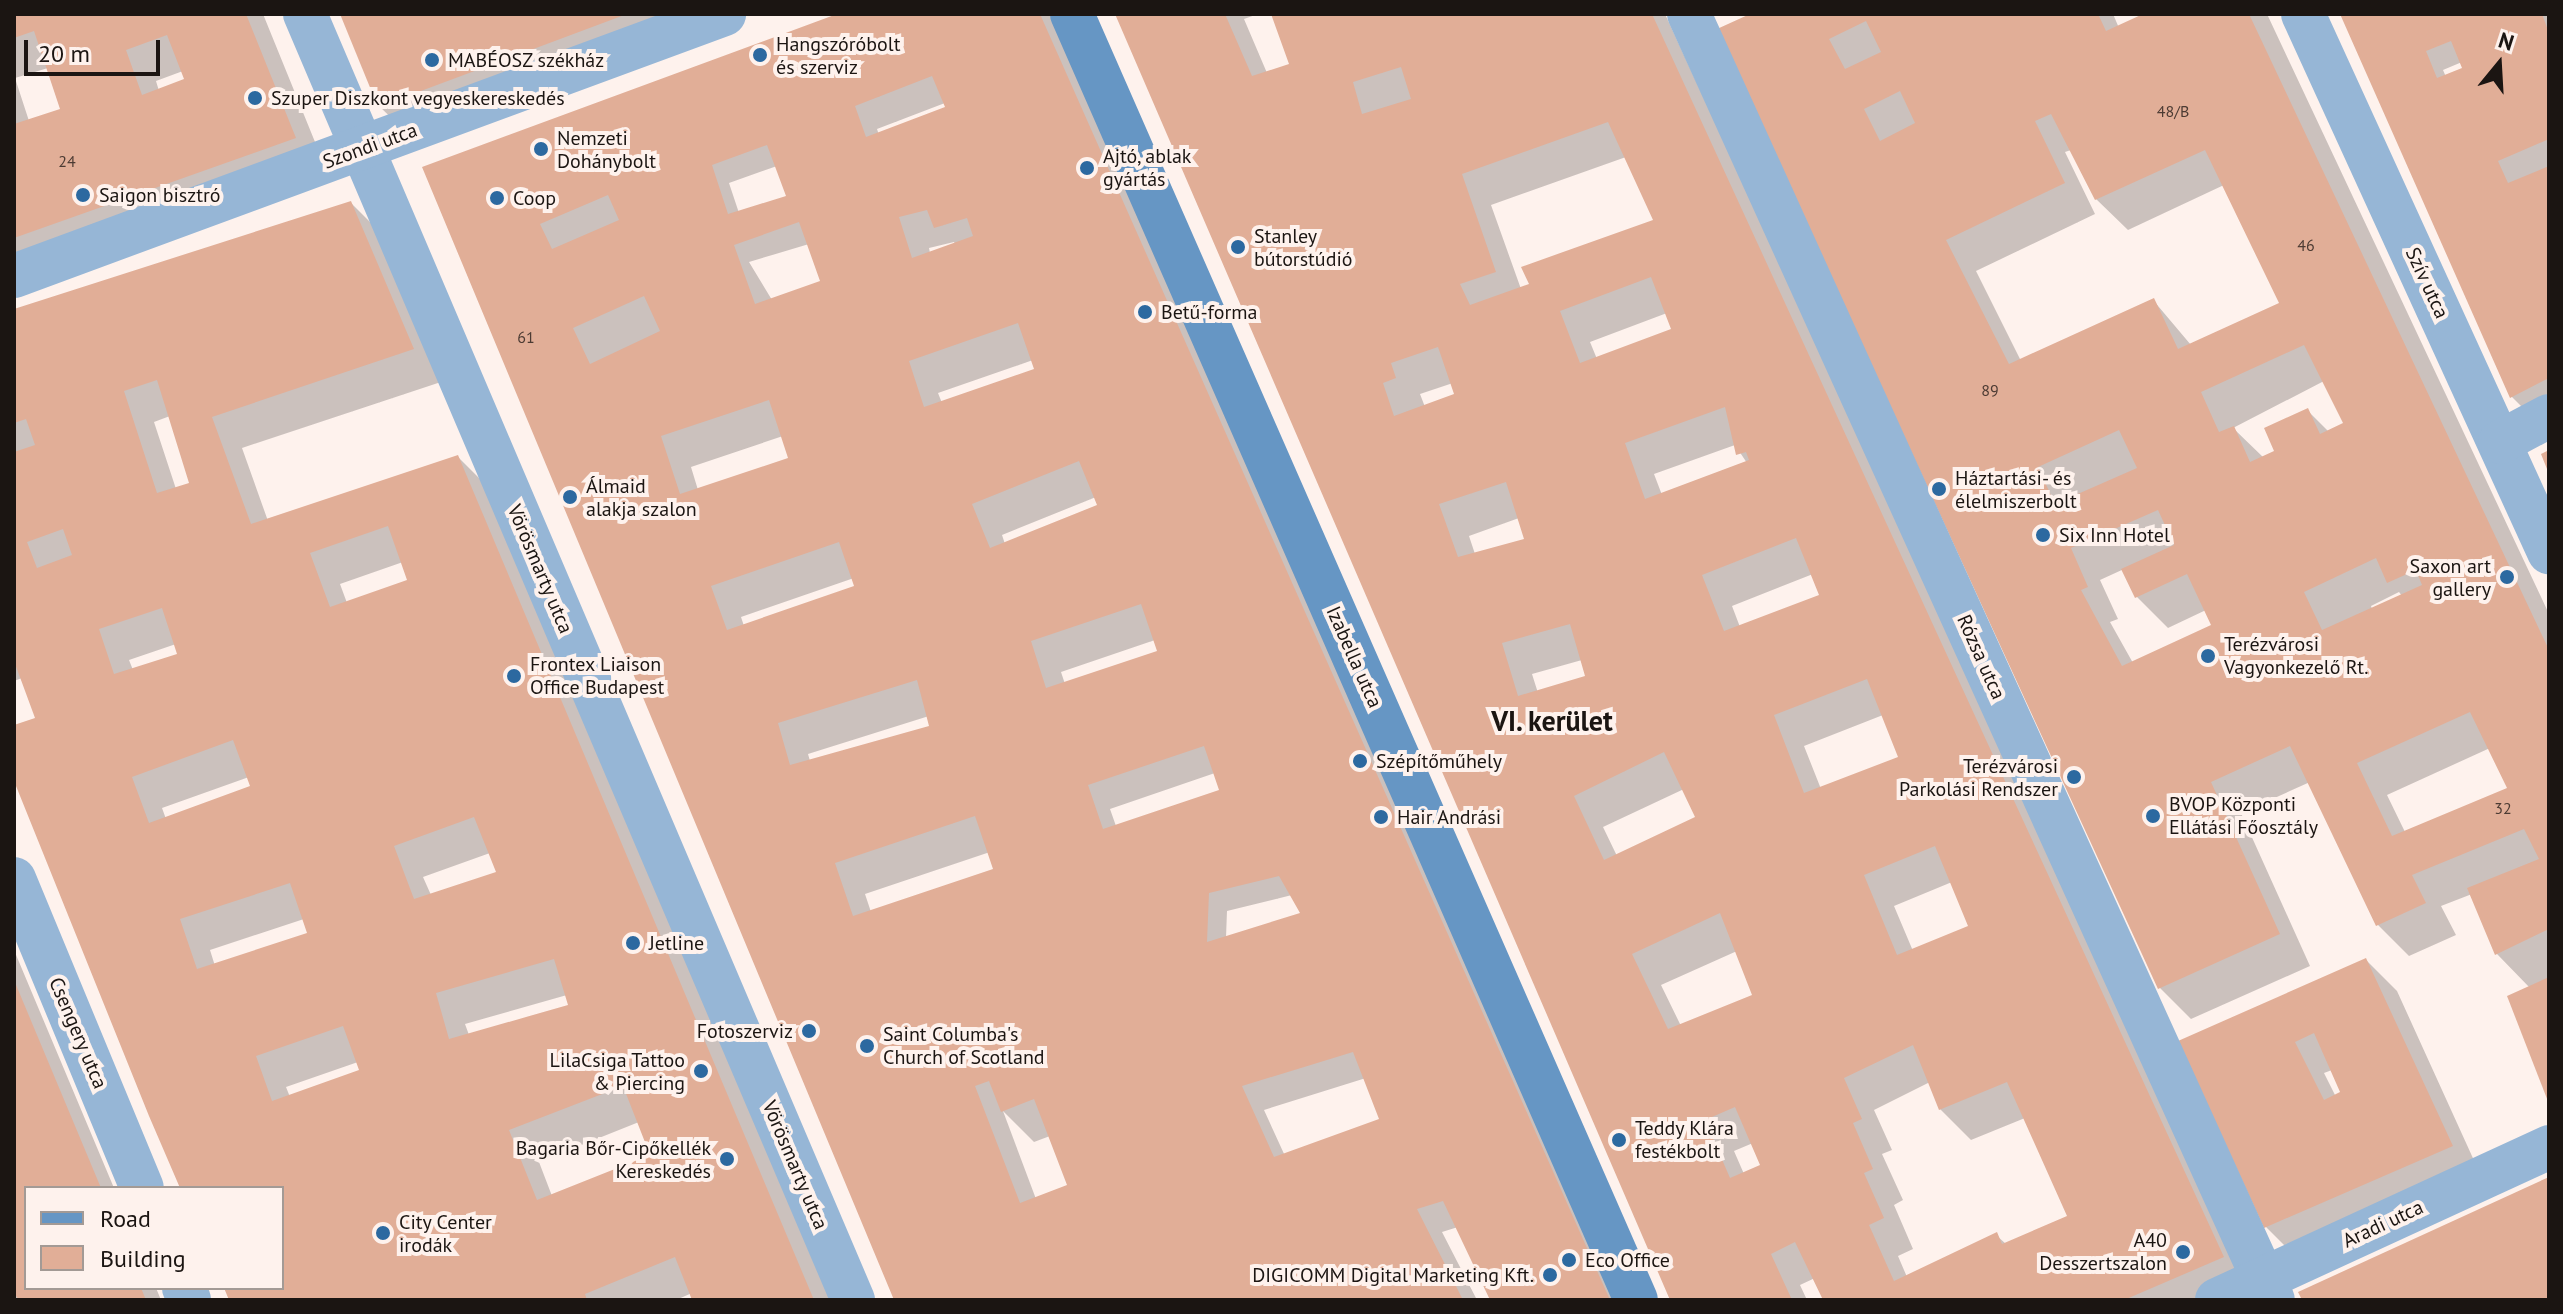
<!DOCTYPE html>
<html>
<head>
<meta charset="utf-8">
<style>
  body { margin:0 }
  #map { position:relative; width:2563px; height:1314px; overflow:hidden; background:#fef2ed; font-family:"PT Sans",sans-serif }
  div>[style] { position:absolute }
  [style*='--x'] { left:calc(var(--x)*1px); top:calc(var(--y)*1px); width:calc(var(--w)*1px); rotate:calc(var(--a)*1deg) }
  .shadow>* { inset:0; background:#0003 }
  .building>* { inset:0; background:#e1ae97 }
  .street>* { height:44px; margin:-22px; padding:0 22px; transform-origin:22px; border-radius:22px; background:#96b6d6 }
  .secondary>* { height:44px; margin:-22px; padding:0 22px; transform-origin:22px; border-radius:22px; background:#6696c4 }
  .dots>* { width:22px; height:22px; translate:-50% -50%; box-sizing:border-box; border:4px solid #fef2ed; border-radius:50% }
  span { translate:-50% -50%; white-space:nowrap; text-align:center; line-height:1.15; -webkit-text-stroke:8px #fef2ed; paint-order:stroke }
  .number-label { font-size:16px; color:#4c3b33 }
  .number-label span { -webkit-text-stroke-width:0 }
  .poi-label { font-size:20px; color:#1b1512 }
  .left { translate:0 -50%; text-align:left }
  .right { translate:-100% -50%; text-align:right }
  .street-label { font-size:20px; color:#1b1512 }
  .district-label { font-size:28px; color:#1b1512; font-weight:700 }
  .frame { position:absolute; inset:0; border:16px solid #1b1512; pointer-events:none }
  .legend { position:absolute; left:24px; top:1186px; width:260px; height:104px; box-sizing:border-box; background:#fef2ed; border:2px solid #a39a95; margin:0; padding:10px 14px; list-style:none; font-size:24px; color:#1b1512 }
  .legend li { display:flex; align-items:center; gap:16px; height:40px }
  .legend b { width:40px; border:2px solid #a39a95 }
  .north { position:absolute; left:2459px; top:24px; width:80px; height:80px; -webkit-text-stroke:6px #fef2ed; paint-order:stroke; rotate:18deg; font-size:22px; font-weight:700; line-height:32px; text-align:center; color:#1b1512 }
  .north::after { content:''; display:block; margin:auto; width:28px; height:36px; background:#1b1512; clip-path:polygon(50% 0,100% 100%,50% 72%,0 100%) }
  .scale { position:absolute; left:24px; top:40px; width:136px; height:36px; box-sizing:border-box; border:4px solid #1b1512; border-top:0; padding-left:10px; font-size:24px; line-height:28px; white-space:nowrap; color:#1b1512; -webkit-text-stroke:6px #fef2ed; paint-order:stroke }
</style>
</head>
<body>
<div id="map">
  <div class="shadow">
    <i style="clip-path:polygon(evenodd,14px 14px,263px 14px,326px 169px,14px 281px,14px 14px,48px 68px,63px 111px,29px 121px,15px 78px,48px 68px,14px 14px,183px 71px,187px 80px,159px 91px,156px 81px,183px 71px)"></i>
    <i style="clip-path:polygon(343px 14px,695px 14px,411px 137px,379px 106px)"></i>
    <i style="clip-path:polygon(evenodd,843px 14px,1051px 14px,1622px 1300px,1492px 1300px,1458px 1227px,1442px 1232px,1477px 1300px,896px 1300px,425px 168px,843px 14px,945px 103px,947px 108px,879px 135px,877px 129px,945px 103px,843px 14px,777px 166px,788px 197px,739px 213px,729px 183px,777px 166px,843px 14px,954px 242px,955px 244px,930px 253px,929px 248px,954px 242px,843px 14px,809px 244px,823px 282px,772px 300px,749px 262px,809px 244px,843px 14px,1033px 360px,1036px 370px,942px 403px,938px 393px,1033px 360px,843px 14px,783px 436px,791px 460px,698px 490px,691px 467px,783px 436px,843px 14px,1096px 497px,1099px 506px,1005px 544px,1002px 535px,1096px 497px,843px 14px,854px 578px,857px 587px,744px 626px,741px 617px,854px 578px,843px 14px,1155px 640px,1159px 652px,1065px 684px,1061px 672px,1155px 640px,843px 14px,929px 716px,932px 727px,810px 761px,808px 754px,929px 716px,843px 14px,1215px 773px,1221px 791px,1116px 826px,1110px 809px,1215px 773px,843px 14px,990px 852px,996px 870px,871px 912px,865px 894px,990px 852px,843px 14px,1292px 895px,1303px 914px,1226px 938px,1227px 911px,1292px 895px,843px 14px,1366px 1078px,1382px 1120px,1285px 1156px,1264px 1110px,1366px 1078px,843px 14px,1003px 1111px,1034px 1142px,1050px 1136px,1069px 1186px,1036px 1199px,1003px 1111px)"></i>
    <i style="clip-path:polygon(evenodd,1117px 14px,1258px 14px,1244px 19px,1267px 73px,1291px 65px,1273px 14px,1665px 14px,2253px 1288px,2227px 1300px,1825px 1300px,1815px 1278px,1800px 1285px,1807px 1300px,1673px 1300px,1117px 14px,1626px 157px,1656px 222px,1521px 289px,1491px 205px,1626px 157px,1117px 14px,1667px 313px,1674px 330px,1597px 359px,1590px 342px,1667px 313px,1117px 14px,1453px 383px,1457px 395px,1425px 407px,1420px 394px,1453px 383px,1117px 14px,1735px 445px,1747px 463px,1662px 495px,1654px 474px,1735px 445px,1117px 14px,1519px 518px,1526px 541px,1475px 554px,1469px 536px,1519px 518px,1117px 14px,1813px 574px,1821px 596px,1740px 627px,1732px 606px,1813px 574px,1117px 14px,1582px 660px,1588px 678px,1538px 693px,1532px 674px,1582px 660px,1117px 14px,1883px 715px,1900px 758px,1821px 789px,1804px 746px,1883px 715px,1117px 14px,1684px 789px,1698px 818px,1617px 856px,1603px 827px,1684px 789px,1117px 14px,1952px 882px,1970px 927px,1913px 951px,1894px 906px,1952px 882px,1117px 14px,1737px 951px,1754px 996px,1681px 1026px,1661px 985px,1737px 951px,1117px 14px,1930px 1082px,1940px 1109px,1971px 1140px,2025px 1118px,2069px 1217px,2006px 1244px,1996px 1235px,1907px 1277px,1898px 1256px,1913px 1249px,1894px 1205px,1903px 1200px,1882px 1154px,1892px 1150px,1874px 1110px,1930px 1082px,1117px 14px,1753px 1143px,1763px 1166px,1744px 1174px,1734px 1151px,1753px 1143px)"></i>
    <i style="clip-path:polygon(evenodd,1755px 14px,2113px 14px,2119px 28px,2148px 14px,2267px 14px,2549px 614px,2549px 1099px,2530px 988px,2497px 954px,2472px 894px,2441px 906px,2456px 935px,2409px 956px,2378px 925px,2310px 782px,2241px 813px,2310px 966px,2191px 1019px,2160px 988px,1755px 14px,2071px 150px,2096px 199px,2128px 230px,2224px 185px,2281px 304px,2191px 345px,2153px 300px,2021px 361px,1976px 271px,2095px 214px,2065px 152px,2071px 150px,1755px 14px,2324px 381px,2346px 424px,2329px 432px,2307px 410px,2277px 452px,2264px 458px,2233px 428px,2324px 381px,1755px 14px,2124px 569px,2137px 597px,2168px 628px,2206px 610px,2213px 626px,2133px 663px,2110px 622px,2118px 619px,2100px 580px,2124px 569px,1755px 14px,2399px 592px,2402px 596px,2372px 609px,2371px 606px,2399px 592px,1755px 14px,2490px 748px,2509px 789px,2405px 832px,2387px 795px,2490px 748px)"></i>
    <i style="clip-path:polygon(evenodd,2342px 14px,2549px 14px,2549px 413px,2535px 420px,2512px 397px,2342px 14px,2462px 62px,2465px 69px,2446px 77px,2443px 70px,2462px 62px)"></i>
    <i style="clip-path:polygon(evenodd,351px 203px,382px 234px,444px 381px,242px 448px,268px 521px,458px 457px,489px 488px,830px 1300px,694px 1300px,692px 1293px,676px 1300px,231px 1300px,226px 1288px,282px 1288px,282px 1188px,182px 1188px,14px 772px,14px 727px,38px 719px,22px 678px,14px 681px,14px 311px,351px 203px,170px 416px,192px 484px,176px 489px,154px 422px,170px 416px,351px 203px,403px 562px,410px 581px,347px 603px,340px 584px,403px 562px,351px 203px,176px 644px,179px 655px,133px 670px,129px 660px,176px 644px,351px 203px,249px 777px,253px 787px,166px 819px,162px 808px,249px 777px,351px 203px,490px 853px,498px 873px,431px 895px,423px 877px,490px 853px,351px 203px,304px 919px,309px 935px,215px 966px,210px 950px,304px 919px,351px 203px,567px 995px,570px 1007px,469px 1035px,465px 1024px,567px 995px,351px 203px,358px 1062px,361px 1072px,290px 1097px,286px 1087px,358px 1062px,351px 203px,639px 1122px,652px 1156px,552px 1196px,539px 1162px,639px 1122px)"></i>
    <i style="clip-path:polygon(14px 950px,114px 1188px,26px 1188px,26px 1288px,156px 1288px,161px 1300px,14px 1300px)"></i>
    <i style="clip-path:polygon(evenodd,2366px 960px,2397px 991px,2482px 1178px,2297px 1258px,2266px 1227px,2181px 1042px,2366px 960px,2332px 1070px,2343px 1093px,2336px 1097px,2324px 1073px,2332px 1070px)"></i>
  </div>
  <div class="building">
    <i style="clip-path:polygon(evenodd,14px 14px,246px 14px,296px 138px,14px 238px,14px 124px,60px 109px,34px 31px,14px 38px,14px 14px,167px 35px,184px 79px,142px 95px,126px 50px,167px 35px)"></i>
    <i style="clip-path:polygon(340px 14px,627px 14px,378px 107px)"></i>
    <i style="clip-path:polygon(evenodd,837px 14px,1040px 14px,1610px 1300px,1490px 1300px,1443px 1201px,1417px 1209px,1463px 1300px,894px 1300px,422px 167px,837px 14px,932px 76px,945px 107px,866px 137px,855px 106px,932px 76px,837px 14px,767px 145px,786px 196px,728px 214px,712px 165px,767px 145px,837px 14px,608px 195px,619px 220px,552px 249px,540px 224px,608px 195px,837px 14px,927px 210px,934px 228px,967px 218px,973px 236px,912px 258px,899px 217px,927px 210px,837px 14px,799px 222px,820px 281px,755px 304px,734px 245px,799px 222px,837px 14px,644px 296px,660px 331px,590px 364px,573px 328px,644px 296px,837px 14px,1018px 323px,1034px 369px,924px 407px,909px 361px,1018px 323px,837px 14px,769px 400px,788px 458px,680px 494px,661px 436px,769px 400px,837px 14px,1079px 461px,1097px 505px,990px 548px,972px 504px,1079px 461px,837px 14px,839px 542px,854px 586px,727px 630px,711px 586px,839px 542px,837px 14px,1141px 604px,1157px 651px,1046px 688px,1031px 641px,1141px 604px,837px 14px,917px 680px,929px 726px,790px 765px,778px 723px,917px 680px,837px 14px,1204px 746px,1219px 790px,1103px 829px,1088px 785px,1204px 746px,837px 14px,975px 816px,993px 869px,853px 916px,835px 863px,975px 816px,837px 14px,1279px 876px,1300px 913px,1207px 942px,1209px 893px,1279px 876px,837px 14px,1353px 1052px,1379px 1119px,1274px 1157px,1242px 1086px,1353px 1052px,837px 14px,989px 1081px,1001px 1112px,1034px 1099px,1067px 1185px,1020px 1203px,975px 1086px,989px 1081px)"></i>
    <i style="clip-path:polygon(evenodd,1115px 14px,1225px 14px,1252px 76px,1289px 64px,1271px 14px,1652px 14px,2224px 1257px,2124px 1300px,1823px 1300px,1795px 1242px,1771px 1254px,1792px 1300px,1670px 1300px,1115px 14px,1401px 67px,1411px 99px,1362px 114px,1353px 82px,1401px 67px,1115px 14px,1608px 122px,1653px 220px,1521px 267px,1529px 284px,1470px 305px,1460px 284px,1496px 272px,1462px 174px,1608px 122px,1115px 14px,1651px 277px,1671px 329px,1580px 363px,1560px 311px,1651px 277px,1115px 14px,1438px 347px,1454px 394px,1394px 416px,1383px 383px,1396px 378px,1391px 363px,1438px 347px,1115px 14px,1725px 407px,1736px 455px,1746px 452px,1749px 460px,1645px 499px,1625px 443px,1725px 407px,1115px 14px,1506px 482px,1524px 539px,1458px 557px,1439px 504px,1506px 482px,1115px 14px,1796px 538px,1819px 595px,1724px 631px,1702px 575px,1796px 538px,1115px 14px,1570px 624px,1585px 676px,1518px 696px,1502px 643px,1570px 624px,1115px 14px,1867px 679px,1898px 757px,1804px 793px,1774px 715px,1867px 679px,1115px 14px,1664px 752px,1695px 817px,1604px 860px,1574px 796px,1664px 752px,1115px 14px,1935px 846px,1968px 926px,1897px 955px,1864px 875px,1935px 846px,1115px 14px,1720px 913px,1752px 995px,1668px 1029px,1632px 954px,1720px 913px,1115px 14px,1913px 1045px,1939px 1110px,2007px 1082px,2067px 1216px,2002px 1244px,1997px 1232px,1894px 1281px,1869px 1225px,1884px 1218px,1864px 1173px,1873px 1169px,1853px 1123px,1862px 1119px,1844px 1078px,1913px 1045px,1115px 14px,1735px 1107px,1760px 1165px,1730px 1178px,1705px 1120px,1735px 1107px)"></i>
    <i style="clip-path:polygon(evenodd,1750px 14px,2098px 14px,2106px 31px,2143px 14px,2249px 14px,2549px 650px,2549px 929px,2495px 955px,2467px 888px,2539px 859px,2524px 829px,2412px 875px,2426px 903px,2376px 926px,2290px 746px,2211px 782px,2280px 934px,2158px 989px,1717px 29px,1750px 14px,1866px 21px,1881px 52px,1845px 69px,1829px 39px,1866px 21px,1750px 14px,1900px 91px,1915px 123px,1880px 141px,1864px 109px,1900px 91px,1750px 14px,2051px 114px,2095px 200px,2205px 150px,2279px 303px,2178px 349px,2154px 298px,2009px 364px,1946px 240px,2065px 183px,2035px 121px,2051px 114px,1750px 14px,2304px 345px,2343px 423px,2320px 434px,2308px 408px,2264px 428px,2274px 451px,2250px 462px,2234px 426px,2219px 432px,2201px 392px,2304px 345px,1750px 14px,2119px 430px,2137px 468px,2055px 504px,2038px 467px,2119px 430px,1750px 14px,2158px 510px,2174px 545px,2121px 569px,2135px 598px,2187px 574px,2211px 625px,2122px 666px,2081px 590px,2088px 587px,2071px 548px,2158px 510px,1750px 14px,2376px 558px,2387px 583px,2416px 570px,2422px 585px,2322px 630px,2304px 592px,2376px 558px,1750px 14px,2470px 712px,2507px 788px,2392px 836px,2357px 763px,2470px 712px)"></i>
    <i style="clip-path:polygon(evenodd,2340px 14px,2542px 14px,2549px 33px,2549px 139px,2498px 161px,2508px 183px,2549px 166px,2549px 378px,2510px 398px,2340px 14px,2451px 41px,2462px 68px,2437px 78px,2426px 51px,2451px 41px)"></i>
    <i style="clip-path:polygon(evenodd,351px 201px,414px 349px,212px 417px,251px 524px,458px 455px,814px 1300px,692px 1300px,675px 1257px,585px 1294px,587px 1300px,229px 1300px,224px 1288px,282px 1288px,282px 1188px,180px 1188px,149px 1116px,14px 781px,14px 725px,35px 718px,14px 661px,14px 452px,35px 445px,26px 419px,14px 423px,14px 309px,351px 201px,157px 380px,189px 483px,157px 493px,124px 391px,157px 380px,351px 201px,388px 526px,407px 580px,330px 607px,310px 553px,388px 526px,351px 201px,63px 529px,72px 555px,37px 568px,27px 542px,63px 529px,351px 201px,162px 608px,177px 654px,114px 674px,99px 629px,162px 608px,351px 201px,233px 740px,250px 786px,149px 823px,132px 777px,233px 740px,351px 201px,474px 817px,496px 872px,414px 899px,394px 846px,474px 817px,351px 201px,290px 883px,307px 933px,197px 969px,180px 919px,290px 883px,351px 201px,554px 959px,568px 1005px,449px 1039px,436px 993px,554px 959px,351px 201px,343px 1026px,359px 1070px,272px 1101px,256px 1056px,343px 1026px,351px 201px,623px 1086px,650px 1155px,537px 1200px,509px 1130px,623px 1086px)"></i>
    <i style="clip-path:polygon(2549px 450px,2549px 474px,2541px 454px)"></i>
    <i style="clip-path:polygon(evenodd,2366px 958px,2453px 1146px,2264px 1228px,2178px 1041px,2366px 958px,2314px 1033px,2340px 1092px,2324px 1100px,2295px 1042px,2314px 1033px)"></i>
    <i style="clip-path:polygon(2549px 977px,2549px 1104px,2507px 996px)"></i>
    <i style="clip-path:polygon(14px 980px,101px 1188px,26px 1188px,26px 1288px,141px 1288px,146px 1300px,19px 1300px,14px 1293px)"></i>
    <i style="clip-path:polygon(2549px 1177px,2549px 1300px,2302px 1300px,2298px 1292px)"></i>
  </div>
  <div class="street">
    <i style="--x:305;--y:14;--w:1398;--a:66.92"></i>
    <i style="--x:1689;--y:14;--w:1412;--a:65.58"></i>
    <i style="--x:2303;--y:14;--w:592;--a:65.43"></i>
    <i style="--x:14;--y:276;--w:757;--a:-20.25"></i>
    <i style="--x:2500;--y:442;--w:55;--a:-28"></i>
    <i style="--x:14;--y:879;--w:334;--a:67.5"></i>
    <i style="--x:184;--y:1288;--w:13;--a:67"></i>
    <i style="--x:2217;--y:1300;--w:366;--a:-24.7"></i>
  </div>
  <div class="secondary">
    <i style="--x:1072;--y:14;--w:1404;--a:66.32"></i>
  </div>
  <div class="dots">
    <i style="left:760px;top:55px;background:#2c69a0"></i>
    <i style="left:432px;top:60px;background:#2c69a0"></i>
    <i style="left:255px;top:98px;background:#2c69a0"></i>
    <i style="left:541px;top:149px;background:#2c69a0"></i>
    <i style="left:1087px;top:168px;background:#2c69a0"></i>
    <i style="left:83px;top:195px;background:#2c69a0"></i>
    <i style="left:497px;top:198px;background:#2c69a0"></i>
    <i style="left:1238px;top:247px;background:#2c69a0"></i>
    <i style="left:1145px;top:312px;background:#2c69a0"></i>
    <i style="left:1939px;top:489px;background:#2c69a0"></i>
    <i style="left:570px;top:497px;background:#2c69a0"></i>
    <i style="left:2043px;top:535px;background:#2c69a0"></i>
    <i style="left:2507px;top:577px;background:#2c69a0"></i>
    <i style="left:2208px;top:656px;background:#2c69a0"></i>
    <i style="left:514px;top:676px;background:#2c69a0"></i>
    <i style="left:1360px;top:761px;background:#2c69a0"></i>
    <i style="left:2074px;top:777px;background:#2c69a0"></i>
    <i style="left:2153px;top:816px;background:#2c69a0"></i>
    <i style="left:1381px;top:817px;background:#2c69a0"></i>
    <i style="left:633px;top:943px;background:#2c69a0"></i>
    <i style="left:809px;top:1031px;background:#2c69a0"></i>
    <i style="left:867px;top:1046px;background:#2c69a0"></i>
    <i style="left:701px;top:1071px;background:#2c69a0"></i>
    <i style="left:1619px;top:1140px;background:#2c69a0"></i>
    <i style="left:727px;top:1159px;background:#2c69a0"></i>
    <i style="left:383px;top:1233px;background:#2c69a0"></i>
    <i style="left:2183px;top:1252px;background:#2c69a0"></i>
    <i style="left:1569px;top:1260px;background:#2c69a0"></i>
    <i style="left:1550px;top:1275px;background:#2c69a0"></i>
  </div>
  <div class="number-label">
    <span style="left:2173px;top:111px">48/B</span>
    <span style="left:67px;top:161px">24</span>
    <span style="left:2306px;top:245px">46</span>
    <span style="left:526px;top:337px">61</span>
    <span style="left:1990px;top:390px">89</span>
    <span style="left:2503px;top:808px">32</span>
  </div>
  <div class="poi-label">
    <span class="left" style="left:776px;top:56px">Hangszóróbolt<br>és szerviz</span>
    <span class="left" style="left:448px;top:60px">MABÉOSZ székház</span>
    <span class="left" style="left:271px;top:98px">Szuper Diszkont vegyeskereskedés</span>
    <span class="left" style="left:557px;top:150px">Nemzeti<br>Dohánybolt</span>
    <span class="left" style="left:1103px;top:168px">Ajtó, ablak<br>gyártás</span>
    <span class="left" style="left:99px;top:195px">Saigon bisztró</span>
    <span class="left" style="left:513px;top:198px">Coop</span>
    <span class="left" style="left:1254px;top:248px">Stanley<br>bútorstúdió</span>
    <span class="left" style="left:1161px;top:312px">Betű-forma</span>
    <span class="left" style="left:1955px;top:490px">Háztartási- és<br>élelmiszerbolt</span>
    <span class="left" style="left:586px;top:498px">Álmaid<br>alakja szalon</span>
    <span class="left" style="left:2059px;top:535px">Six Inn Hotel</span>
    <span class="right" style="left:2491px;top:578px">Saxon art<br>gallery</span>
    <span class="left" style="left:2224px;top:656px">Terézvárosi<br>Vagyonkezelő Rt.</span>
    <span class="left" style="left:530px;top:676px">Frontex Liaison<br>Office Budapest</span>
    <span class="left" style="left:1376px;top:761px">Szépítőműhely</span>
    <span class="right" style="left:2058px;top:778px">Terézvárosi<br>Parkolási Rendszer</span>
    <span class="left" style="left:2169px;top:816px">BVOP Központi<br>Ellátási Főosztály</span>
    <span class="left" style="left:1397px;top:817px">Hair Andrási</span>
    <span class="left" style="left:649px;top:943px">Jetline</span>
    <span class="right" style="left:793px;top:1031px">Fotoszerviz</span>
    <span class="left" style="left:883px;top:1046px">Saint Columba's<br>Church of Scotland</span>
    <span class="right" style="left:685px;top:1072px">LilaCsiga Tattoo<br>&amp; Piercing</span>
    <span class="left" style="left:1635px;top:1140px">Teddy Klára<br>festékbolt</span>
    <span class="right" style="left:711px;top:1160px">Bagaria Bőr-Cipőkellék<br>Kereskedés</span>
    <span class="left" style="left:399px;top:1234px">City Center<br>irodák</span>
    <span class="right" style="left:2167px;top:1252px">A40<br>Desszertszalon</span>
    <span class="left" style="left:1585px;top:1260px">Eco Office</span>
    <span class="right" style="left:1534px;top:1275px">DIGICOMM Digital Marketing Kft.</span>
  </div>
  <div class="street-label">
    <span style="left:370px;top:146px;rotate:-20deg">Szondi utca</span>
    <span style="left:2427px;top:283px;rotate:65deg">Szív utca</span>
    <span style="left:540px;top:569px;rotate:67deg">Vörösmarty utca</span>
    <span style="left:1354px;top:657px;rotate:66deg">Izabella utca</span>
    <span style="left:1981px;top:657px;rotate:66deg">Rózsa utca</span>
    <span style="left:78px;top:1033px;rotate:67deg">Csengery utca</span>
    <span style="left:795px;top:1165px;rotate:67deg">Vörösmarty utca</span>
    <span style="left:2383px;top:1224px;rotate:-25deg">Aradi utca</span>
  </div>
  <div class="district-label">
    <span style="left:1552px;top:721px">VI. kerület</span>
  </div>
  <div class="frame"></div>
  <ul class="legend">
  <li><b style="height:10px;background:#6696c4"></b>Road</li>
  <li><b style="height:22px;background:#e1ae97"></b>Building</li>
  </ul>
  <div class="north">N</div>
  <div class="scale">20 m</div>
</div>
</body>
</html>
